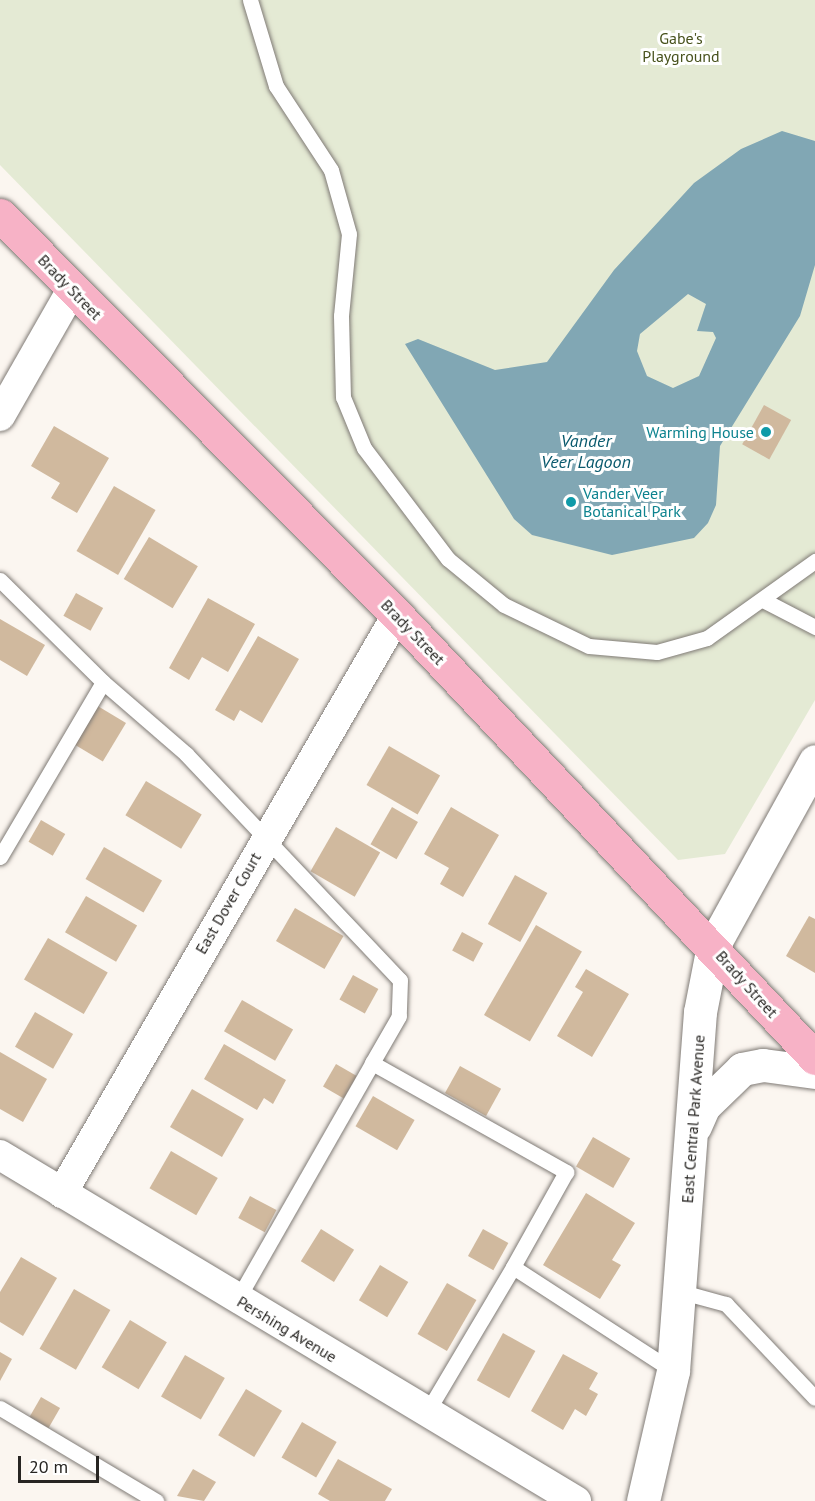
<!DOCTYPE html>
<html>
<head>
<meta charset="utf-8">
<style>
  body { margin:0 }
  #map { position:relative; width:815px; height:1501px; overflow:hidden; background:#fbf6f0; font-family:"PT Sans",sans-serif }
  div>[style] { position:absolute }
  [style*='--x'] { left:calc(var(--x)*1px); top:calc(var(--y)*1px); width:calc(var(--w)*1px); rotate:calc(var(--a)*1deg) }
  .green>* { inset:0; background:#e4ead4 }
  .water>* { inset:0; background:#81a7b4 }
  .building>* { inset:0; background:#d0b99e; transform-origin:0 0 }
  .roads { filter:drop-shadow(0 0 2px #807b76) drop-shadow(0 0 2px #807b76) }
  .service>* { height:15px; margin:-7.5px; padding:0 7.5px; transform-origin:7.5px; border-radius:7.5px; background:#fff }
  .minor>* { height:30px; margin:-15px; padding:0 15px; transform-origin:15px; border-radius:15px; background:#fff }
  .tertiary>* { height:33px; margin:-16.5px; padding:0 16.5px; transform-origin:16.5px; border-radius:16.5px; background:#fff }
  .secondary>* { height:33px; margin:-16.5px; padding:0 16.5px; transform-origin:16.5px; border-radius:16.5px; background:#fff }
  .trunk>* { height:33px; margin:-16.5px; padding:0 16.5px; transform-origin:16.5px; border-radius:16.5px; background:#f7b2c6 }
  .dots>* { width:16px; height:16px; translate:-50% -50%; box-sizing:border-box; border:3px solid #fff; border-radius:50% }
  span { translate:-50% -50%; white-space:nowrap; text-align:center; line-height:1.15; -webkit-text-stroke:6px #fff; paint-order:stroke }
  .park-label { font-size:16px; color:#48521d }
  .street-label { font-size:16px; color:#272522 }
  .culture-label { font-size:16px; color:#0d838f }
  .right { translate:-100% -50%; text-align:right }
  .left { translate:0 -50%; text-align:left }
  .water-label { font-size:18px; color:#09596d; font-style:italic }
  .scale { position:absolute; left:18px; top:1456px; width:81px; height:27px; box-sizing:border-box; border:3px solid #272522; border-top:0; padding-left:8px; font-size:18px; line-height:21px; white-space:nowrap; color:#272522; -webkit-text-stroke:4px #fff; paint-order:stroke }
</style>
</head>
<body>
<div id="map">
  <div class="green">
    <i style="clip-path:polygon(0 0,815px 0,815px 700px,725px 854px,678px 860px,0 165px)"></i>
  </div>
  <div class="water">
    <i style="clip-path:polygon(evenodd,782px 131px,815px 141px,815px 265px,800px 316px,720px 446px,716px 505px,708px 523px,694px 538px,612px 555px,532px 535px,514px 519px,405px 344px,418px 339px,495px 370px,547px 362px,614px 270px,694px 183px,741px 149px,782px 131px,688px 294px,706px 304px,697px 331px,713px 332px,716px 338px,699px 376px,673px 388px,647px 376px,637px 351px,640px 334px,688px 294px)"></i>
  </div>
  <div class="building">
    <i style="left:764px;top:405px;width:31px;height:45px;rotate:29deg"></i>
    <i style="clip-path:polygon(54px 426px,109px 458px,77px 513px,51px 498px,60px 483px,31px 466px)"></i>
    <i style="left:114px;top:486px;width:48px;height:75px;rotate:30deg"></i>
    <i style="left:149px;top:537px;width:57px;height:49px;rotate:31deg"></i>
    <i style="left:76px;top:593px;width:31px;height:26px;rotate:29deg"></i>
    <i style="clip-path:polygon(208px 598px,255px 624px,228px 672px,202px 657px,189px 680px,169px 668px)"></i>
    <i style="clip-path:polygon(0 619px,45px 645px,27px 676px,0 660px)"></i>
    <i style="clip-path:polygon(258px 636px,299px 659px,262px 723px,240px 710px,234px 721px,215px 710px)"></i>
    <i style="left:96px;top:705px;width:35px;height:45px;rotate:31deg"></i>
    <i style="left:389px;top:746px;width:59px;height:45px;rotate:30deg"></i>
    <i style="left:146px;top:781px;width:65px;height:40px;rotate:31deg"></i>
    <i style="left:392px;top:807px;width:30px;height:43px;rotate:30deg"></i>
    <i style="clip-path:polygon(451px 807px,499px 835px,463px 897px,440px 884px,449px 868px,424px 854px)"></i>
    <i style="left:41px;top:820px;width:28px;height:25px;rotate:30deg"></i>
    <i style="left:336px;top:827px;width:51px;height:51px;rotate:30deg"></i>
    <i style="left:104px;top:847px;width:67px;height:37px;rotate:30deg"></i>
    <i style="left:515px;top:875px;width:37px;height:56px;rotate:29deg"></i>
    <i style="left:86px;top:896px;width:59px;height:42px;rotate:30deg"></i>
    <i style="left:295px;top:908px;width:56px;height:38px;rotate:30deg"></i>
    <i style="clip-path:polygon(809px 916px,815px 919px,815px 973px,786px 956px)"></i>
    <i style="left:536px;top:925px;width:53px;height:104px;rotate:30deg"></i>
    <i style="left:462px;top:932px;width:24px;height:21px;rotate:28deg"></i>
    <i style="left:48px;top:938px;width:69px;height:48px;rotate:30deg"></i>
    <i style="clip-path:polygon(586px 969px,629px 994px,592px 1057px,557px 1036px,583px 992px,575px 987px)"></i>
    <i style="left:353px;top:975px;width:29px;height:28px;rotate:29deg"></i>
    <i style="left:242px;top:1000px;width:59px;height:36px;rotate:30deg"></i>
    <i style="left:35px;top:1012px;width:44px;height:40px;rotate:30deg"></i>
    <i style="clip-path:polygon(224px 1044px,286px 1080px,273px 1104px,264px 1098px,257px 1110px,204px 1079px)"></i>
    <i style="clip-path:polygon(0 1052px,47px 1079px,23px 1122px,0 1109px)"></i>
    <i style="left:336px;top:1064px;width:24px;height:26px;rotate:30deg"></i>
    <i style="left:460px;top:1066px;width:47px;height:31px;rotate:29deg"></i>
    <i style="left:192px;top:1089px;width:60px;height:44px;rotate:30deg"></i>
    <i style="left:373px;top:1096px;width:48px;height:35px;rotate:30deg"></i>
    <i style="left:593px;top:1137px;width:43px;height:34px;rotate:30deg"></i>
    <i style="left:171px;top:1151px;width:54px;height:43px;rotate:30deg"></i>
    <i style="clip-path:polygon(586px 1193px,635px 1223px,612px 1260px,621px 1265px,600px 1299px,543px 1265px)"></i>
    <i style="left:250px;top:1196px;width:30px;height:25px;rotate:28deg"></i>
    <i style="left:321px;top:1229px;width:39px;height:38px;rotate:32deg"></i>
    <i style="left:483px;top:1229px;width:29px;height:31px;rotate:29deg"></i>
    <i style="clip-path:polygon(21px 1257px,57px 1278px,23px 1336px,0 1322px,0 1292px)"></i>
    <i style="left:380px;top:1265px;width:33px;height:41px;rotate:31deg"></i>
    <i style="left:447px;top:1283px;width:34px;height:59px;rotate:30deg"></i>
    <i style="left:74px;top:1289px;width:42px;height:69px;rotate:30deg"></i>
    <i style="left:130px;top:1320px;width:43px;height:55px;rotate:31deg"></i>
    <i style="left:503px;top:1333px;width:37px;height:54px;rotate:29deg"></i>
    <i style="clip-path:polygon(0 1352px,12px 1359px,0 1381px)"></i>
    <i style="clip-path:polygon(563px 1354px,598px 1373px,589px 1389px,598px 1394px,586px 1416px,575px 1409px,563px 1430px,531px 1411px)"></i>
    <i style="left:185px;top:1355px;width:46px;height:48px;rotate:30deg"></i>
    <i style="left:246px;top:1389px;width:42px;height:54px;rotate:31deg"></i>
    <i style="left:41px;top:1397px;width:22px;height:23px;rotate:30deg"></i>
    <i style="left:302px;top:1422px;width:40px;height:41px;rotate:30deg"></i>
    <i style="clip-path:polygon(338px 1459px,392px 1489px,385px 1501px,330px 1501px,318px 1494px)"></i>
    <i style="clip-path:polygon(193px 1469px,216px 1482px,204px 1501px,177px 1496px)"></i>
  </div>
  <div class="roads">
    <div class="service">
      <i style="--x:250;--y:0;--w:90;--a:73.2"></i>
      <i style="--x:276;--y:86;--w:100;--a:56.8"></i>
      <i style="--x:331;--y:170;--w:66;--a:74.3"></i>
      <i style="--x:349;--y:234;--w:82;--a:95.6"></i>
      <i style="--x:341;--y:316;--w:81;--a:88.6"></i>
      <i style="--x:343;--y:397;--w:55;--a:67.6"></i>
      <i style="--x:364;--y:448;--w:139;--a:52.9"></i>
      <i style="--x:448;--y:559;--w:72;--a:39.4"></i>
      <i style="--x:504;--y:605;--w:94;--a:25.8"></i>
      <i style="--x:589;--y:646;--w:68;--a:5"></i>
      <i style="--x:657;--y:652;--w:52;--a:-15.6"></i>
      <i style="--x:707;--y:638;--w:133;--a:-35.5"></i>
      <i style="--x:0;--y:580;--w:145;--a:44.7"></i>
      <i style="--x:763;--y:600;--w:59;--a:27.4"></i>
      <i style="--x:0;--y:857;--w:203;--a:-59.5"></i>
      <i style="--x:103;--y:682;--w:110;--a:40.9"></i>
      <i style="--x:186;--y:754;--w:311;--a:46.6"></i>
      <i style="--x:400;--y:980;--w:36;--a:92"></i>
      <i style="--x:399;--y:1016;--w:54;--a:119.9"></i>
      <i style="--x:372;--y:1063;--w:223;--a:29.3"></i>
      <i style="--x:566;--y:1172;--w:109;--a:119.2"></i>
      <i style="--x:513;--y:1267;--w:191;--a:33"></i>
      <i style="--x:682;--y:1292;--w:46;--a:15.3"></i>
      <i style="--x:726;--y:1304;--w:129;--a:46.6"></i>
      <i style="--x:237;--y:1300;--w:273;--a:-60.3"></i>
      <i style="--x:0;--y:1408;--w:182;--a:30.8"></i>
      <i style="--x:427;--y:1412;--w:169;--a:-59.3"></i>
    </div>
    <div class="minor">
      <i style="--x:0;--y:416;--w:145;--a:-60.3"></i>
      <i style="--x:0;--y:1155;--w:672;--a:30.99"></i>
      <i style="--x:62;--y:1193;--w:668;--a:-59.9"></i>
    </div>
    <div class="tertiary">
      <i style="--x:695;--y:1126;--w:22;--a:-66"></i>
      <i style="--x:704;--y:1106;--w:53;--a:-44.2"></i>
      <i style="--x:742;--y:1069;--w:21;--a:-11"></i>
      <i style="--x:763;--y:1065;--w:52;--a:7.7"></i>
      <i style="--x:643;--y:1501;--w:133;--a:-77"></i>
      <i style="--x:673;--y:1371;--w:360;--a:-85.7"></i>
      <i style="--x:700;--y:1012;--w:67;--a:-78.9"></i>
    </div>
    <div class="secondary">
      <i style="--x:713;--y:946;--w:211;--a:-61.1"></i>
    </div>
    <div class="trunk">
      <i style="--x:0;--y:215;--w:564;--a:45.22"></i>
      <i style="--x:397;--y:615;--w:609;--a:46.66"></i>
    </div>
  </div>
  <div class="dots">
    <i style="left:766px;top:432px;background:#0f9aa8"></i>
    <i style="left:571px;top:502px;background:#0f9aa8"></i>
  </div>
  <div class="park-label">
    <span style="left:681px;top:47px">Gabe's<br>Playground</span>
  </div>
  <div class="street-label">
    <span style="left:70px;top:287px;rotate:46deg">Brady Street</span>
    <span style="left:413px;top:632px;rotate:46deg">Brady Street</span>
    <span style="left:228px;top:903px;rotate:-60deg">East Dover Court</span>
    <span style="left:747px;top:984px;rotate:48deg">Brady Street</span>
    <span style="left:693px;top:1119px;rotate:-86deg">East Central Park Avenue</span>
    <span style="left:287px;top:1329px;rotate:31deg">Pershing Avenue</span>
  </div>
  <div class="culture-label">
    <span class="right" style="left:754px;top:432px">Warming House</span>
    <span class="left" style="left:583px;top:502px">Vander Veer<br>Botanical Park</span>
  </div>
  <div class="water-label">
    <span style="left:586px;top:452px">Vander<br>Veer Lagoon</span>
  </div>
  <div class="scale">20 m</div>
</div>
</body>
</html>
